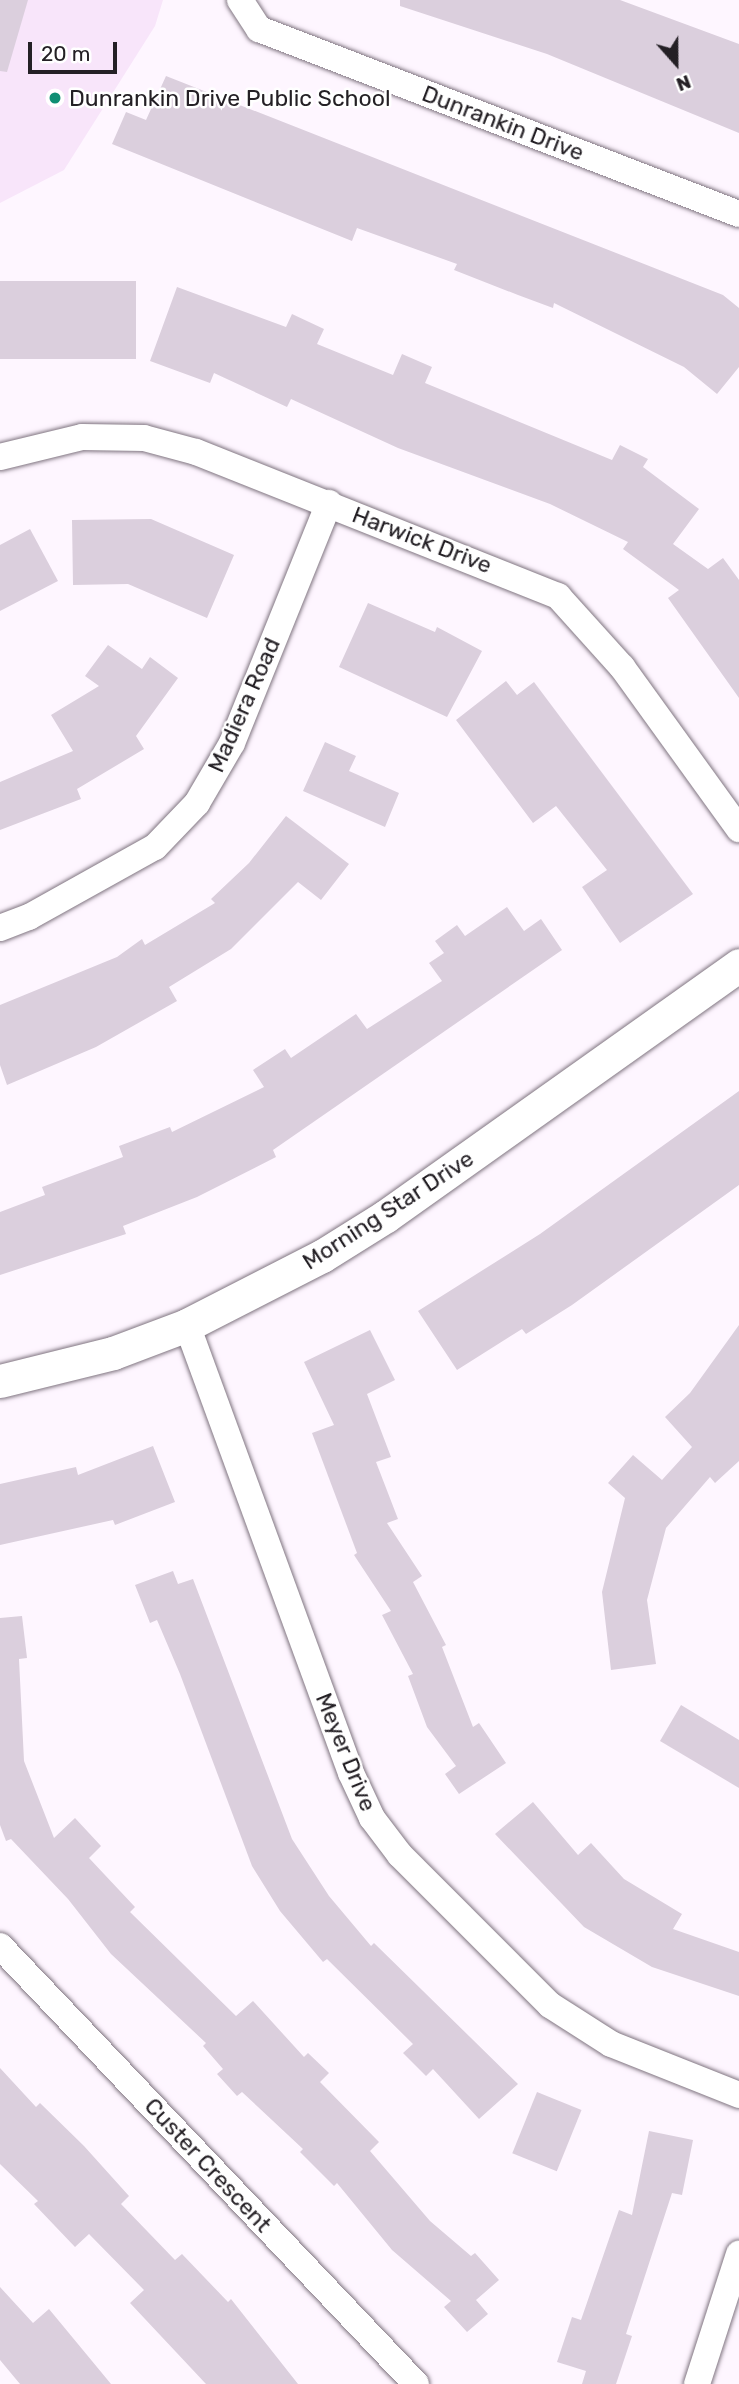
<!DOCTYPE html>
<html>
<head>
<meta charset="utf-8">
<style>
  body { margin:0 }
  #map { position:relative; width:739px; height:2384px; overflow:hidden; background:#fef6ff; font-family:Rubik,sans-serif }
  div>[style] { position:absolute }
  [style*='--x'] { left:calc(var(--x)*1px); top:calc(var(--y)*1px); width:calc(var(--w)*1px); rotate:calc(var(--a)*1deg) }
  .built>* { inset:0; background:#f8e5fa }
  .building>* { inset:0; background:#dbcfdd; transform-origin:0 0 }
  .roads { filter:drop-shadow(0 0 2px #807581) drop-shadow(0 0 2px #807581) }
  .minor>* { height:26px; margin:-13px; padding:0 13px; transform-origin:13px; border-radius:13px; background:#fff }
  .tertiary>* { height:33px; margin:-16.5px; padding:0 16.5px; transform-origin:16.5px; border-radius:16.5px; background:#fff }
  .dots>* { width:19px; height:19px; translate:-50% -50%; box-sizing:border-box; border:4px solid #fff; border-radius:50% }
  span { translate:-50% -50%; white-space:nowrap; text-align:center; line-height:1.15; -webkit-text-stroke:5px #fff; paint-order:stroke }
  .poi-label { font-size:23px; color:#242025 }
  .left { translate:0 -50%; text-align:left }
  .street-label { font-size:23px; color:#242025 }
  .north { position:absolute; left:641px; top:28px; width:70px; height:70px; -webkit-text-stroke:5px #fff; paint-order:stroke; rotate:159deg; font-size:19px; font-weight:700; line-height:28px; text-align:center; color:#242025 }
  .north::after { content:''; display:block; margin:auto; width:24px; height:32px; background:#242025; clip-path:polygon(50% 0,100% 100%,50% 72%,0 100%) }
  .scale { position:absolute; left:28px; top:42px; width:89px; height:32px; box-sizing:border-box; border:4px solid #242025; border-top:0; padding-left:9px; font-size:21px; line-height:24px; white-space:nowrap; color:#242025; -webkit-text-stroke:5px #fff; paint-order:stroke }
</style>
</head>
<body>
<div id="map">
  <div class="built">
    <i style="clip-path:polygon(0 0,163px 0,155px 26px,64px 170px,0 203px)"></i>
  </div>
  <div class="building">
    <i style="clip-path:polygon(0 0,28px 0,7px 72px,0 71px)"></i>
    <i style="clip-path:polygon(400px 0,620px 0,739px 44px,739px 133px,547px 54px,400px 6px)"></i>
    <i style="clip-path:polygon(166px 76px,723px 295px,739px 308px,739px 367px,717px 394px,684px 367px,554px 303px,553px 308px,518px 295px,454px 270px,457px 264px,357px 228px,352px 241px,112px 144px,126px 112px,146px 120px)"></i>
    <i style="left:0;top:281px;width:136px;height:78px"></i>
    <i style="clip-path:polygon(177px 287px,286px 327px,292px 314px,324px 329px,317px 344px,393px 375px,402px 354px,432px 367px,425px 383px,612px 460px,620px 445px,648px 459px,643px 467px,699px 509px,673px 544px,708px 569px,723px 558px,739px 580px,739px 698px,668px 598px,679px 590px,623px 549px,628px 542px,550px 504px,398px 448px,291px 399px,287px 407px,214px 373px,210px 383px,150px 361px)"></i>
    <i style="clip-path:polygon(151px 519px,234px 555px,207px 618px,128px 584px,73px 585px,72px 520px)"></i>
    <i style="clip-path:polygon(30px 529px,58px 581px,0 611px,0 545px)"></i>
    <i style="clip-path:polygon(368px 603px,435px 632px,437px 627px,482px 651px,447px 717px,339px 667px)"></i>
    <i style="clip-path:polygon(108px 645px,142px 669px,150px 657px,178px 678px,136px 736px,144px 749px,77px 789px,81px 799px,0 830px,0 782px,73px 751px,51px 715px,99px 686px,85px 676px)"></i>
    <i style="clip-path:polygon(506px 681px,517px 695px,534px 682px,693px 894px,620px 943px,582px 887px,607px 870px,556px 806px,533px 823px,456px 720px)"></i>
    <i style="clip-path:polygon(325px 742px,356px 756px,349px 771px,399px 793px,385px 827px,303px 791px)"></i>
    <i style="clip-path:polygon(286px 816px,349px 864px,321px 900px,298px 882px,231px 949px,169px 987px,177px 1001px,96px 1047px,7px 1085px,0 1065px,0 1005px,117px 957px,142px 939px,145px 945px,215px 903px,211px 899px,249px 863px)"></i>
    <i style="clip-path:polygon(507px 907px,524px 931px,541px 919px,562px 950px,273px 1150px,276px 1157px,197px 1197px,123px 1226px,126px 1234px,0 1275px,0 1212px,45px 1195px,42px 1187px,123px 1157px,119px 1146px,170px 1127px,172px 1132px,264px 1087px,253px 1070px,285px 1049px,291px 1058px,356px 1014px,367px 1029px,442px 981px,429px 963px,444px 953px,435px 941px,457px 925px,465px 936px)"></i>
    <i style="clip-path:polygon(739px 1091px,739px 1185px,572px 1305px,526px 1334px,522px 1329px,457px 1370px,418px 1311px,540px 1234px)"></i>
    <i style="clip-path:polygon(739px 1325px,739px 1461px,715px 1483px,710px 1477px,666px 1528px,647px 1600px,656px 1664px,611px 1670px,602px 1592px,625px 1498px,608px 1483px,633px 1455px,662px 1480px,692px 1447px,665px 1417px,690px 1393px)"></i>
    <i style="clip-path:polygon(370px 1330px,395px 1380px,367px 1394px,391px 1457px,376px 1462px,398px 1519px,387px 1523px,422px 1576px,413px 1582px,446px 1645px,442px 1647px,473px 1727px,479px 1723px,506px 1763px,459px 1794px,445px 1774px,456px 1766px,427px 1727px,408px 1676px,413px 1674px,382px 1615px,391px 1611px,354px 1555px,357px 1553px,312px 1433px,334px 1425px,304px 1362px)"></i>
    <i style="clip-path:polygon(153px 1446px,175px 1502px,115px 1525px,113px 1520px,0 1545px,0 1484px,76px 1467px,78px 1475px)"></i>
    <i style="clip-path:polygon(173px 1571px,178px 1584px,193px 1579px,292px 1839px,329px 1896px,371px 1946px,374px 1943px,518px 2084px,479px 2119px,433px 2069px,426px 2076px,403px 2053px,413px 2044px,327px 1959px,323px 1962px,280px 1911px,252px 1866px,180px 1674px,157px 1620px,150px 1623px,135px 1585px)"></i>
    <i style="clip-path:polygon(22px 1616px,27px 1658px,19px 1659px,24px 1761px,54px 1838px,75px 1818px,101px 1846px,89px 1858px,135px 1907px,130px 1912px,236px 2016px,253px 2001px,304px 2057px,308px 2053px,329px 2073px,320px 2082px,379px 2142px,370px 2151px,430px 2221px,471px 2256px,475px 2253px,499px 2280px,476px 2300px,488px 2314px,467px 2332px,444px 2307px,451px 2301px,392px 2250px,337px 2183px,334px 2186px,300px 2152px,303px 2149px,242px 2092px,237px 2096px,217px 2074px,223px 2069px,203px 2046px,206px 2043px,111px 1954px,68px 1899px,11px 1839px,6px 1841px,0 1825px,0 1618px)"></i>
    <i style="clip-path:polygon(681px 1705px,739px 1740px,739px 1788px,660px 1741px)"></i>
    <i style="clip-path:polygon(533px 1802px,578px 1855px,591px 1843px,624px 1879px,682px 1914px,673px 1929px,739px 1952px,739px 1996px,652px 1967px,584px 1927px,495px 1834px)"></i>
    <i style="clip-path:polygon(0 2068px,36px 2107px,40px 2103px,84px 2146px,129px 2196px,121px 2204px,175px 2260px,182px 2254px,228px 2302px,231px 2299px,298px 2384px,206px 2384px,130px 2303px,144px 2290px,89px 2234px,75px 2247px,34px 2204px,38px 2201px,0 2164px)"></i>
    <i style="left:537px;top:2092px;width:48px;height:66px;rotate:22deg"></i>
    <i style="clip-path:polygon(649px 2131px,693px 2140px,682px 2195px,672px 2193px,626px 2334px,632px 2336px,616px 2384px,582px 2384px,586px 2371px,557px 2362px,572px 2317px,581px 2320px,619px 2210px,632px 2215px)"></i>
    <i style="clip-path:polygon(0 2287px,33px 2323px,49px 2309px,111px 2384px,20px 2384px,0 2360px)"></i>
  </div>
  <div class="roads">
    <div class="minor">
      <i style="--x:240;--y:0;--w:35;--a:57"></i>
      <i style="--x:259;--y:29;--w:514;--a:21.08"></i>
      <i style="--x:0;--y:457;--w:84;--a:-13.7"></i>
      <i style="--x:82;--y:437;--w:62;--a:0.9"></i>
      <i style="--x:144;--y:438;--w:54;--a:15.1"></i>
      <i style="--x:196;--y:452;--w:390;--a:21.7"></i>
      <i style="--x:558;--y:596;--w:96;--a:48"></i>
      <i style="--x:622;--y:667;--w:200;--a:54.2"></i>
      <i style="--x:0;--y:928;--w:31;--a:-21"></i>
      <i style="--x:29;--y:917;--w:144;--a:-29.1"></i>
      <i style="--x:155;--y:847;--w:61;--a:-46.3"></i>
      <i style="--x:197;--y:803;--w:69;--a:-59.7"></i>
      <i style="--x:232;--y:743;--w:259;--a:-68"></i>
      <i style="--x:187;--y:1325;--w:477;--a:69.9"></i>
      <i style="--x:351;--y:1773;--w:50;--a:65"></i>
      <i style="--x:372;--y:1818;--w:46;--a:52.9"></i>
      <i style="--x:400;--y:1855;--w:212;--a:45"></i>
      <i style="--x:550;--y:2005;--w:72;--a:32.6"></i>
      <i style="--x:611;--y:2044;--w:138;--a:21.7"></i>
      <i style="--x:0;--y:1946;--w:604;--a:46.48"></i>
      <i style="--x:697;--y:2384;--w:137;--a:-72.1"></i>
    </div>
    <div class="tertiary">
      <i style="--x:0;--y:1381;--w:116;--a:-13.9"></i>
      <i style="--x:113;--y:1353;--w:79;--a:-20.7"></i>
      <i style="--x:187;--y:1325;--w:152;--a:-27.1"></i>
      <i style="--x:322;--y:1256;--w:75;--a:-32"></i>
      <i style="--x:386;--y:1216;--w:433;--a:-35.4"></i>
    </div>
  </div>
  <div class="dots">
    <i style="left:55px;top:98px;background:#0f8e73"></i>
  </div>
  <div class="poi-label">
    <span class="left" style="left:69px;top:98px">Dunrankin Drive Public School</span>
  </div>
  <div class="street-label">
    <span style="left:503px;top:123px;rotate:21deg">Dunrankin Drive</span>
    <span style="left:422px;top:540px;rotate:21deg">Harwick Drive</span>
    <span style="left:244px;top:705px;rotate:-66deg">Madiera Road</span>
    <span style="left:388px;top:1210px;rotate:-33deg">Morning Star Drive</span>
    <span style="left:346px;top:1752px;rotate:68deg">Meyer Drive</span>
    <span style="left:208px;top:2165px;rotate:47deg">Custer Crescent</span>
  </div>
  <div class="north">N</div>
  <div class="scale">20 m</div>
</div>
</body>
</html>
